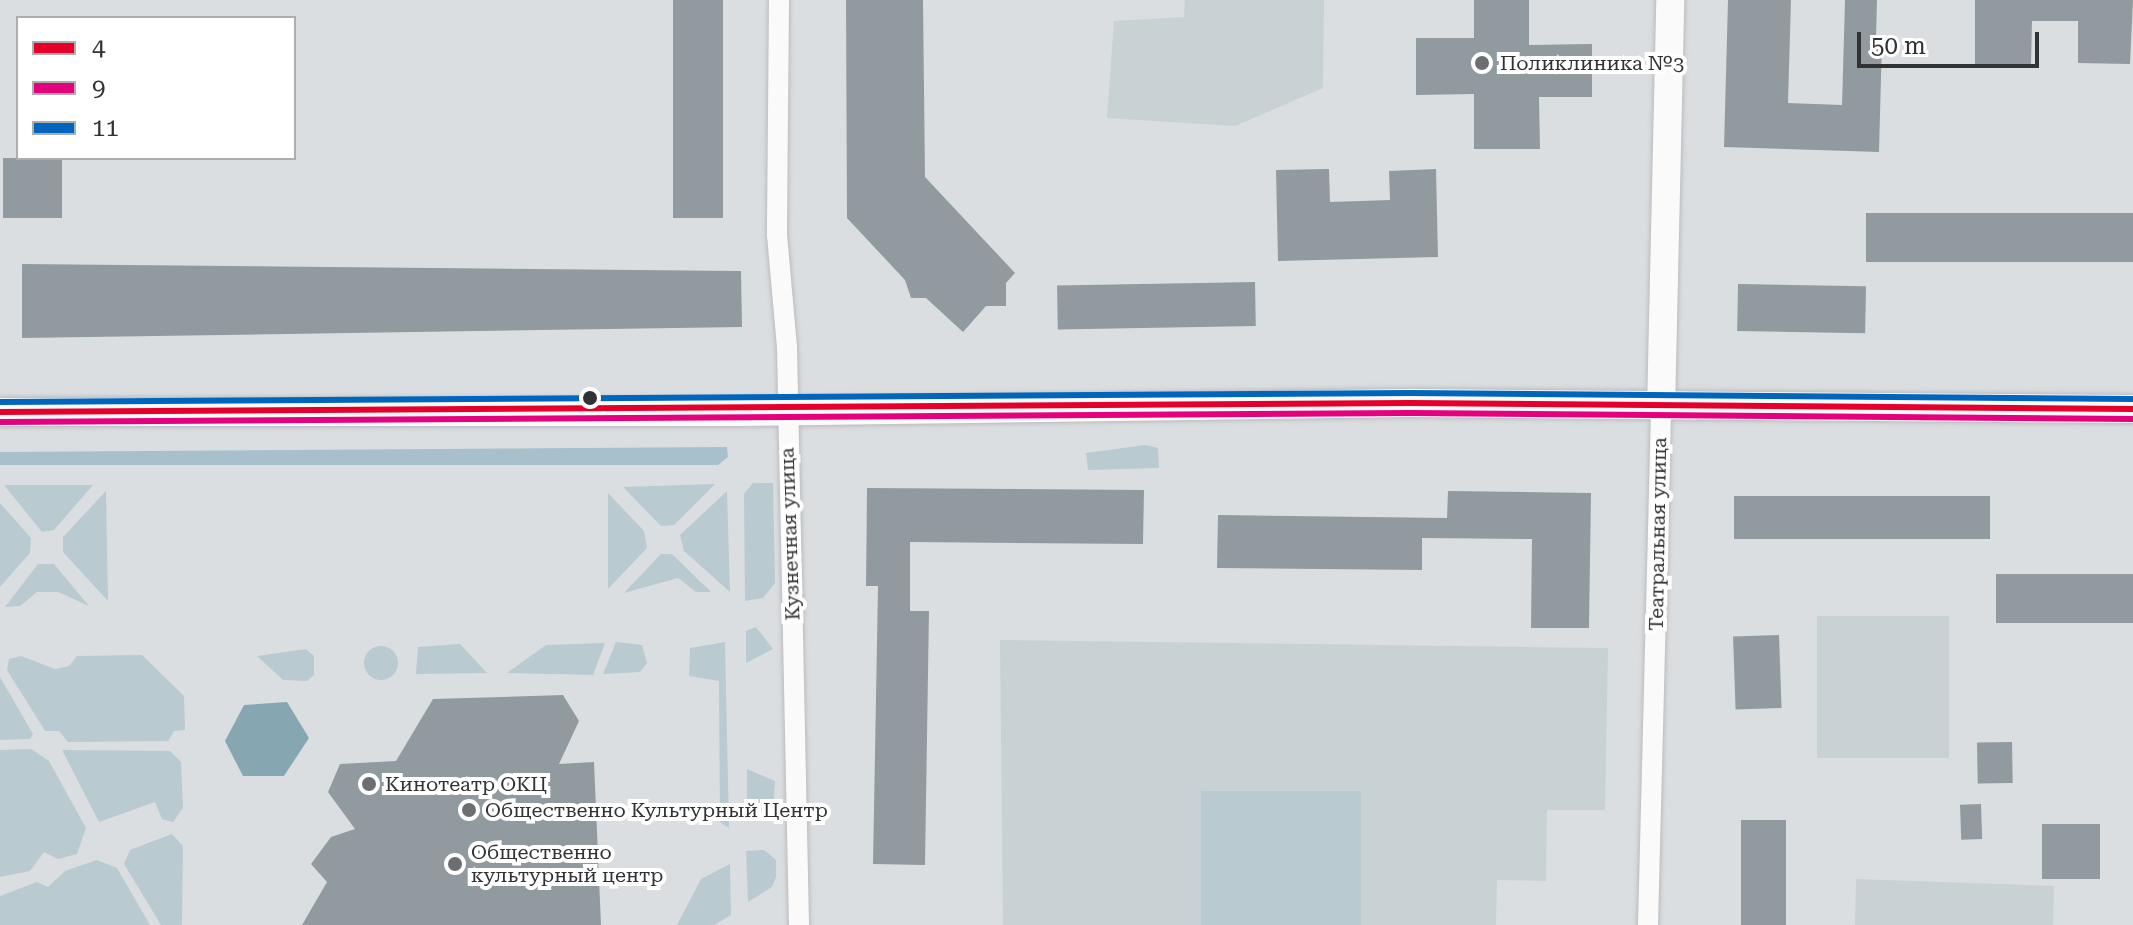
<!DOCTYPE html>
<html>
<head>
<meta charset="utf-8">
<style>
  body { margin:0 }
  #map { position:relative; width:2133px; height:925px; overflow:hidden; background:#dbdee0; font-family:"Roboto Serif",serif }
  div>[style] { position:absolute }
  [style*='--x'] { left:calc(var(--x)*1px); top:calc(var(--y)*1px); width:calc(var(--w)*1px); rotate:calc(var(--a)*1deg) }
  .built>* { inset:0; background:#c8d1d4; transform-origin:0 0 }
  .green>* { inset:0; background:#b9cad1; transform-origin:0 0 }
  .round { border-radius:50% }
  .forest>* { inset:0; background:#a7c0cb }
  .water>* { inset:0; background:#86a6b2 }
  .building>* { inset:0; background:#919b9f; transform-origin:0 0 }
  .roads { filter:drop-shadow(0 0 2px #babcbe) drop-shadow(0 0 2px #babcbe) }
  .minor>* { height:20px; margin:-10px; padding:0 10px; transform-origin:10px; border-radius:10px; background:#fafafa }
  .secondary>* { height:28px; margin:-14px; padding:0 14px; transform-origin:14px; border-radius:14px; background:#fafafa }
  .bus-1>* { height:6px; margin:-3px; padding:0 3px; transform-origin:3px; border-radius:3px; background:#e4002b }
  .bus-2>* { height:6px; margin:-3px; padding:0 3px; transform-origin:3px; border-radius:3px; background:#e5007d }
  .bus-3>* { height:6px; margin:-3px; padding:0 3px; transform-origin:3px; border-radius:3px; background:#0065bd }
  .dots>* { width:22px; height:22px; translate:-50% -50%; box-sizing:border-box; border:4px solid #fff; border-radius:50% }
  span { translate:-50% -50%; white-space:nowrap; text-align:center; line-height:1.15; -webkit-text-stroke:8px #fff; paint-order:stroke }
  .poi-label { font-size:20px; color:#303233 }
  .left { translate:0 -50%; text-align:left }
  .street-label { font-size:20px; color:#303233 }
  .legend { position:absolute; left:16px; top:16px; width:280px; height:144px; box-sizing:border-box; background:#fff; border:2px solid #acadad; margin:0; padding:10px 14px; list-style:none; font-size:24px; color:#303233 }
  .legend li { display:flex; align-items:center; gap:16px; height:40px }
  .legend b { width:40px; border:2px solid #acadad }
  .scale { position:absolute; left:1857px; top:32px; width:182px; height:36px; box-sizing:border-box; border:4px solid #303233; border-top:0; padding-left:10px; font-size:24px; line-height:28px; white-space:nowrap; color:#303233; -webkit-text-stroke:6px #fff; paint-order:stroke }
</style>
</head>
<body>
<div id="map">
  <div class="built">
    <i style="clip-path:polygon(1185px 0,1324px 0,1323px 88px,1235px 126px,1107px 118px,1114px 21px,1184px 17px)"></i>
    <i style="left:1949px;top:616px;width:142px;height:132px;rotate:90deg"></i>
    <i style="clip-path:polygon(1000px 640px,1608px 648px,1605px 810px,1547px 810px,1546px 881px,1497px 880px,1496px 925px,1003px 925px)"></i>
    <i style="clip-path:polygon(1856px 879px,2054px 886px,2053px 925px,1855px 925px)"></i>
  </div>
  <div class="green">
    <i style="clip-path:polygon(1145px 445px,1158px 448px,1159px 468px,1088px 470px,1086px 453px)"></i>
    <i style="clip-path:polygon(753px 483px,773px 483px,775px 583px,763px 598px,745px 601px,744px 494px)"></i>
    <i style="clip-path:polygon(715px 484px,674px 525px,661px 526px,623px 487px)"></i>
    <i style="clip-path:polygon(4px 485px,93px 485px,54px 530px,42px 532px)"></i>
    <i style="clip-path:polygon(106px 491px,108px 601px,63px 552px,63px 537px)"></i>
    <i style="clip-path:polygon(727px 491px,730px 592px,684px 551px,680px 535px)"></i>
    <i style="clip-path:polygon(608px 493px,644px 531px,647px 548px,608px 589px)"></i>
    <i style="clip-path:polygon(0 503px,31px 538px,30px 553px,0 587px)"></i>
    <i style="clip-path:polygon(661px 554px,672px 554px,711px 592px,696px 592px,678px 578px,624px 593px)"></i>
    <i style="clip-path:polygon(38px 564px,54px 564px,89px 606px,58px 592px,37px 592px,20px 606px,5px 607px)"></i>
    <i style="clip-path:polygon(756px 627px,773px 649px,746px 663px,746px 631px)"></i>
    <i style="clip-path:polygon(616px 642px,642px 645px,647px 663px,640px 672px,603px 674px)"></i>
    <i style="clip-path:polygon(725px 642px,729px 828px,720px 822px,719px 681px,689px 676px,690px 648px)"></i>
    <i style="clip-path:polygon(605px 643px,593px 675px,507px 673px,546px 645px)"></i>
    <i style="clip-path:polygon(460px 644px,487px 673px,416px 674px,418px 647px)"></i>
    <i class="round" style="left:364px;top:646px;width:34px;height:34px"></i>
    <i style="clip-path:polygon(306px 649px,314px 656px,314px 675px,307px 681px,283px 680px,257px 656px)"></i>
    <i style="clip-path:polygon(21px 656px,55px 669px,69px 666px,77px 656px,142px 655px,184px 696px,185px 730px,174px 731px,168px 741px,68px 742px,59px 731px,45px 731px,7px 670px,9px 659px)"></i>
    <i style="clip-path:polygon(0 677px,33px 734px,30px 739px,0 740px)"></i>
    <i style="clip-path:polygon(31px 749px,49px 761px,86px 828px,77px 854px,58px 859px,44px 852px,30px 871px,0 877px,0 750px)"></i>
    <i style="clip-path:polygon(62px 750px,170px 751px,181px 762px,183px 808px,173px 822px,162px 819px,155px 802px,99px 822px)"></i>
    <i style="clip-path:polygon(747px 769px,775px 781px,774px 799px,747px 820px)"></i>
    <i style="left:1201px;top:791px;width:160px;height:134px"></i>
    <i style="clip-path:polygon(172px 834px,183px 846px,182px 925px,161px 925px,124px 864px,130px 850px)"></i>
    <i style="clip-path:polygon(764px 850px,776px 860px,776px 877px,772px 887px,748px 902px,746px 851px)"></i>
    <i style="clip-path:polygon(97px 860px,117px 868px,150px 925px,0 925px,0 896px,37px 882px,48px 887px,65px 871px)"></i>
    <i style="clip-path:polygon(730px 864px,731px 915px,714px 925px,677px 925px,701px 879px)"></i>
  </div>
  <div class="forest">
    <i style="clip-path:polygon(727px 447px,728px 457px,718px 465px,0 465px,0 452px)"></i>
  </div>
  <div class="water">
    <i style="clip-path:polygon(287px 702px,309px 738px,284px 776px,243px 776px,225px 741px,244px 705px)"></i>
  </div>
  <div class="building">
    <i style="left:673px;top:0;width:50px;height:218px"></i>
    <i style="clip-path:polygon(846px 0,923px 0,925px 177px,1015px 273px,1006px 283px,1006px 306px,986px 306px,963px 332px,926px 298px,911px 298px,905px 280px,847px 218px)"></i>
    <i style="clip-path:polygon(1474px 0,1529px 0,1529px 45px,1592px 44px,1592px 97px,1539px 97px,1540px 149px,1474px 149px,1474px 94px,1416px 95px,1416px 38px,1474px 38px)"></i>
    <i style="clip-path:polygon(1728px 0,1791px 0,1788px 103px,1842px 105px,1845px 0,1877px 0,1876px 39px,1882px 39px,1879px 152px,1724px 147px)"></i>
    <i style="clip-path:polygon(1975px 0,2133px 0,2130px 64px,2078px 63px,2078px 21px,2032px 21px,2031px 66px,1975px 66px)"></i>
    <i style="left:3px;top:158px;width:59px;height:60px"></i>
    <i style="clip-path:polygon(1329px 169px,1330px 202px,1390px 200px,1389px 171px,1436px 169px,1438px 257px,1278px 261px,1276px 170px)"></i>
    <i style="left:2133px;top:213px;width:49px;height:267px;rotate:90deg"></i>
    <i style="clip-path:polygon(22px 264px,741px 271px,742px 327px,22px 338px)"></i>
    <i style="left:1255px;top:282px;width:44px;height:198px;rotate:89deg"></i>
    <i style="left:1738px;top:284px;width:128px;height:47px;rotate:1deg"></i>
    <i style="clip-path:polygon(867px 488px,1144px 490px,1143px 544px,910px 542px,910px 611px,929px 611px,925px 865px,873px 864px,878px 586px,866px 586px)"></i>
    <i style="clip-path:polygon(1448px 491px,1591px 493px,1589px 628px,1531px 628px,1532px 539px,1422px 538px,1422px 570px,1217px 568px,1218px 515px,1447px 518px)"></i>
    <i style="left:1990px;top:496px;width:43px;height:256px;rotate:90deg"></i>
    <i style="left:1996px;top:574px;width:137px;height:49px"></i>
    <i style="left:1779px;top:635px;width:73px;height:46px;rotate:88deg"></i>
    <i style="clip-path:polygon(563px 695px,579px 721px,559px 764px,594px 762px,601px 925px,302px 925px,327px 882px,311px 864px,331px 837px,355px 829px,328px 792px,340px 764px,396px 761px,433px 699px)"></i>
    <i style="left:2012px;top:742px;width:41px;height:35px;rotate:89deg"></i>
    <i style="left:1981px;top:804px;width:35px;height:21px;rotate:88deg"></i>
    <i style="left:1741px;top:820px;width:45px;height:105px"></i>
    <i style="left:2042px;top:824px;width:58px;height:55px"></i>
  </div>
  <div class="roads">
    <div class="minor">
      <i style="--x:779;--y:0;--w:235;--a:90.5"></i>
      <i style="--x:777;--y:235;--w:112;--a:84.9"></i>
      <i style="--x:787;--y:347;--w:578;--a:88.81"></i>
      <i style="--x:1648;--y:925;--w:515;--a:-88.55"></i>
    </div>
    <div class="secondary">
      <i style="--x:1661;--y:410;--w:410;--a:-88.7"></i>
      <i style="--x:0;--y:412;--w:741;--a:0"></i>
      <i style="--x:741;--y:412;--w:669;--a:-0.77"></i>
      <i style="--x:1410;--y:403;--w:723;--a:0.48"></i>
    </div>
  </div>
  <div class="bus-1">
    <i style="--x:0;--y:412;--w:1410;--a:-0.37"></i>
    <i style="--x:1410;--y:403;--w:723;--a:0.48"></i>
  </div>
  <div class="bus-2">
    <i style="--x:0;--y:422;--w:1410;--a:-0.37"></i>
    <i style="--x:1410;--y:413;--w:723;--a:0.48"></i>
  </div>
  <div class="bus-3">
    <i style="--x:0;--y:402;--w:1410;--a:-0.37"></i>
    <i style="--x:1410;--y:393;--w:723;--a:0.48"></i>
  </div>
  <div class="dots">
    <i style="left:1482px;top:63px;background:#6c6e70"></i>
    <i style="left:590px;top:398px;background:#303233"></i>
    <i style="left:369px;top:784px;background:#6c6e70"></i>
    <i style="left:469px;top:810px;background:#6c6e70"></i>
    <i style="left:455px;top:864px;background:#6c6e70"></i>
  </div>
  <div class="poi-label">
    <span class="left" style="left:1500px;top:63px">Поликлиника №3</span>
    <span class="left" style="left:385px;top:784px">Кинотеатр ОКЦ</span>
    <span class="left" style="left:485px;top:810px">Общественно Культурный Центр</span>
    <span class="left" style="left:471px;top:864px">Общественно<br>культурный центр</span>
  </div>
  <div class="street-label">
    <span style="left:790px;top:534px;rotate:-92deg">Кузнечная улица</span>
    <span style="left:1658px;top:534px;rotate:-89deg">Театральная улица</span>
  </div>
  <ul class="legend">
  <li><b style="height:10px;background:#e4002b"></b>4</li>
  <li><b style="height:10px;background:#e5007d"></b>9</li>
  <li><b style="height:10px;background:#0065bd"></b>11</li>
  </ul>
  <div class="scale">50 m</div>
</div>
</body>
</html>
